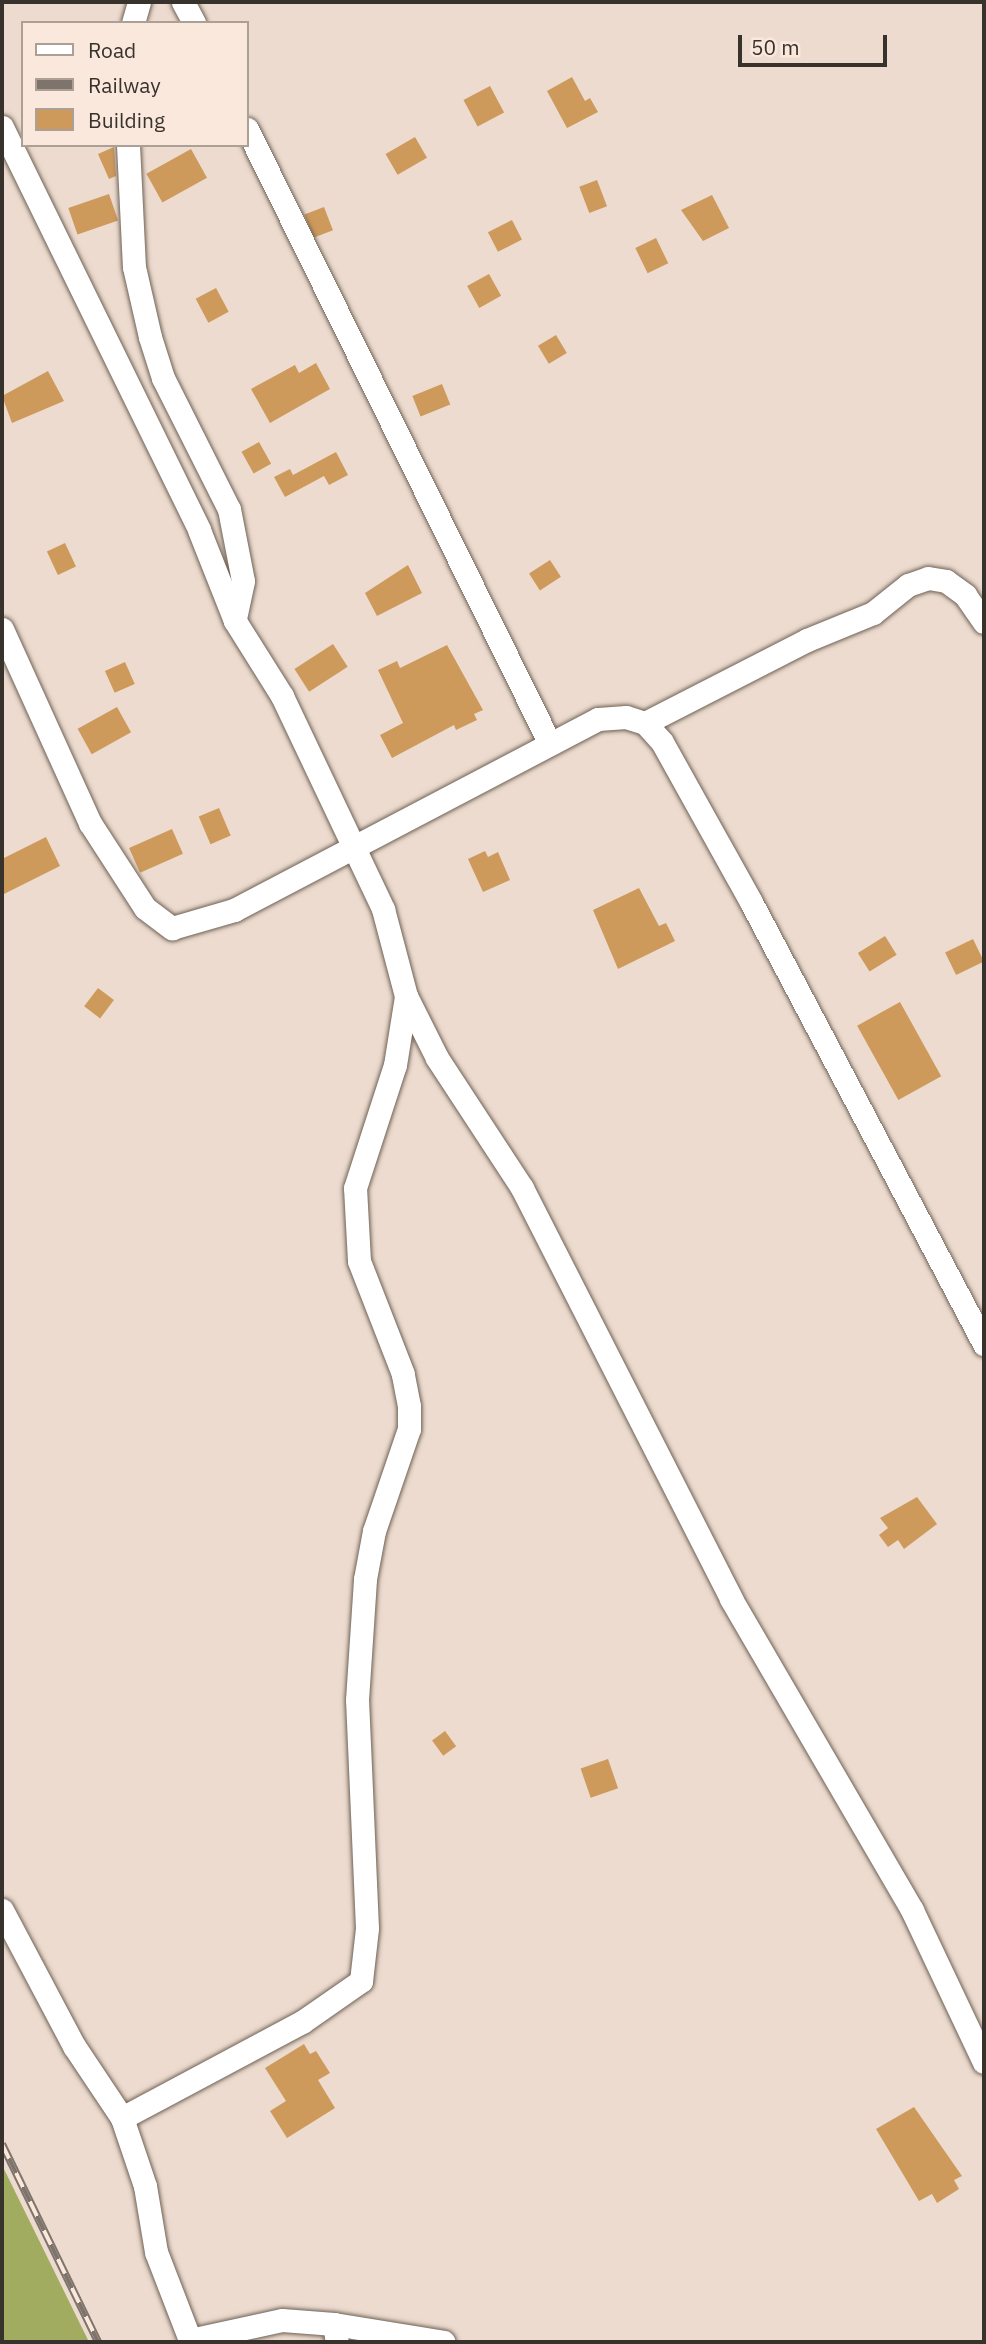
<!DOCTYPE html>
<html>
<head>
<meta charset="utf-8">
<style>
  body { margin:0 }
  #map { position:relative; width:986px; height:2344px; overflow:hidden; background:#ecdbce; font-family:"IBM Plex Sans",sans-serif }
  div>[style] { position:absolute }
  [style*='--x'] { left:calc(var(--x)*1px); top:calc(var(--y)*1px); width:calc(var(--w)*1px); rotate:calc(var(--a)*1deg) }
  .forest>* { inset:0; background:#a1ac60 }
  .building>* { inset:0; background:#ce9a5b; transform-origin:0 0 }
  .roads { filter:drop-shadow(0 0 2px #6f6156) drop-shadow(0 0 2px #6f6156) }
  .street>* { height:23px; margin:-11.5px; padding:0 11.5px; transform-origin:11.5px; border-radius:11.5px; background:#fff }
  .rail>* { height:8px; margin-top:-4px; transform-origin:0; background:repeating-linear-gradient(90deg,#f9e8db 0 16px,#7e746c 0 32px); box-sizing:border-box; border-block:2px solid #7e746c }
  span { translate:-50% -50%; white-space:nowrap; text-align:center; line-height:1.15; -webkit-text-stroke:5px #f9e8db; paint-order:stroke }
  .frame { position:absolute; inset:0; border:4px solid #38322d; pointer-events:none }
  .legend { position:absolute; left:21px; top:21px; width:228px; height:126px; box-sizing:border-box; background:#f9e8db; border:2px solid #ac9f95; margin:0; padding:9px 12px; list-style:none; font-size:21px; color:#38322d }
  .legend li { display:flex; align-items:center; gap:14px; height:35px }
  .legend b { width:35px; border:2px solid #ac9f95 }
  .scale { position:absolute; left:738px; top:35px; width:149px; height:32px; box-sizing:border-box; border:4px solid #38322d; border-top:0; padding-left:9px; font-size:21px; line-height:24px; white-space:nowrap; color:#38322d; -webkit-text-stroke:5px #f9e8db; paint-order:stroke }
</style>
</head>
<body>
<div id="map">
  <div class="forest">
    <i style="clip-path:polygon(2px 2165px,89px 2342px,2px 2342px)"></i>
  </div>
  <div class="building">
    <i style="clip-path:polygon(572px 77px,585px 101px,590px 98px,598px 112px,567px 128px,547px 91px)"></i>
    <i style="left:490px;top:86px;width:30px;height:30px;rotate:62deg"></i>
    <i style="left:415px;top:137px;width:24px;height:34px;rotate:60deg"></i>
    <i style="clip-path:polygon(114px 147px,116px 176px,109px 179px,98px 154px)"></i>
    <i style="left:191px;top:149px;width:33px;height:51px;rotate:61deg"></i>
    <i style="left:597px;top:180px;width:28px;height:19px;rotate:69deg"></i>
    <i style="left:109px;top:194px;width:28px;height:43px;rotate:71deg"></i>
    <i style="clip-path:polygon(712px 195px,729px 228px,703px 241px,681px 210px)"></i>
    <i style="left:324px;top:207px;width:25px;height:21px;rotate:69deg"></i>
    <i style="left:512px;top:220px;width:22px;height:27px;rotate:63deg"></i>
    <i style="left:656px;top:238px;width:28px;height:23px;rotate:64deg"></i>
    <i style="left:489px;top:274px;width:25px;height:25px;rotate:61deg"></i>
    <i style="left:216px;top:288px;width:27px;height:23px;rotate:62deg"></i>
    <i style="left:556px;top:335px;width:21px;height:21px;rotate:59deg"></i>
    <i style="clip-path:polygon(316px 363px,330px 389px,270px 423px,251px 389px,295px 365px,299px 373px)"></i>
    <i style="clip-path:polygon(48px 371px,64px 401px,12px 423px,2px 396px)"></i>
    <i style="left:442px;top:384px;width:22px;height:32px;rotate:68deg"></i>
    <i style="left:259px;top:442px;width:25px;height:20px;rotate:61deg"></i>
    <i style="clip-path:polygon(336px 452px,348px 475px,329px 485px,324px 476px,285px 497px,274px 477px,290px 469px,293px 475px)"></i>
    <i style="left:65px;top:543px;width:26px;height:20px;rotate:65deg"></i>
    <i style="left:550px;top:560px;width:20px;height:25px;rotate:57deg"></i>
    <i style="clip-path:polygon(408px 565px,422px 593px,377px 616px,365px 593px)"></i>
    <i style="left:333px;top:644px;width:27px;height:46px;rotate:57deg"></i>
    <i style="clip-path:polygon(447px 645px,483px 710px,474px 714px,477px 720px,456px 730px,454px 725px,392px 758px,380px 735px,403px 723px,378px 670px,397px 661px,400px 668px)"></i>
    <i style="left:125px;top:662px;width:24px;height:22px;rotate:66deg"></i>
    <i style="left:117px;top:707px;width:29px;height:45px;rotate:61deg"></i>
    <i style="left:219px;top:808px;width:30px;height:22px;rotate:67deg"></i>
    <i style="left:172px;top:829px;width:27px;height:47px;rotate:66deg"></i>
    <i style="clip-path:polygon(46px 837px,60px 866px,2px 895px,2px 859px)"></i>
    <i style="clip-path:polygon(485px 851px,488px 857px,498px 852px,510px 880px,483px 892px,468px 859px)"></i>
    <i style="clip-path:polygon(639px 888px,659px 926px,666px 923px,675px 941px,618px 969px,593px 910px)"></i>
    <i style="left:885px;top:936px;width:22px;height:32px;rotate:58deg"></i>
    <i style="left:973px;top:939px;width:25px;height:31px;rotate:64deg"></i>
    <i style="left:98px;top:988px;width:20px;height:23px;rotate:37deg"></i>
    <i style="left:900px;top:1002px;width:85px;height:49px;rotate:61deg"></i>
    <i style="clip-path:polygon(917px 1497px,937px 1524px,904px 1549px,898px 1540px,888px 1547px,879px 1535px,888px 1528px,880px 1518px)"></i>
    <i style="left:445px;top:1731px;width:19px;height:16px;rotate:54deg"></i>
    <i style="left:608px;top:1759px;width:31px;height:29px;rotate:71deg"></i>
    <i style="clip-path:polygon(304px 2044px,310px 2054px,316px 2051px,330px 2073px,318px 2080px,335px 2108px,287px 2138px,270px 2111px,286px 2101px,265px 2068px)"></i>
    <i style="clip-path:polygon(914px 2107px,962px 2176px,954px 2180px,959px 2189px,937px 2203px,932px 2194px,919px 2201px,876px 2129px)"></i>
  </div>
  <div class="roads">
    <div class="street">
      <i style="--x:183;--y:2;--w:24;--a:62"></i>
      <i style="--x:133;--y:23;--w:22;--a:-74"></i>
      <i style="--x:2;--y:127;--w:449;--a:63.9"></i>
      <i style="--x:199;--y:530;--w:98;--a:68.4"></i>
      <i style="--x:235;--y:621;--w:89;--a:57.9"></i>
      <i style="--x:282;--y:696;--w:236;--a:64.6"></i>
      <i style="--x:383;--y:909;--w:90;--a:75.2"></i>
      <i style="--x:406;--y:996;--w:69;--a:63.4"></i>
      <i style="--x:437;--y:1058;--w:155;--a:56.8"></i>
      <i style="--x:522;--y:1188;--w:461;--a:63"></i>
      <i style="--x:731;--y:1599;--w:360;--a:59.8"></i>
      <i style="--x:912;--y:1910;--w:168;--a:64.7"></i>
      <i style="--x:247;--y:129;--w:683;--a:63.77"></i>
      <i style="--x:128;--y:145;--w:122;--a:87.2"></i>
      <i style="--x:134;--y:267;--w:72;--a:77.1"></i>
      <i style="--x:150;--y:337;--w:43;--a:72.4"></i>
      <i style="--x:163;--y:378;--w:147;--a:63.3"></i>
      <i style="--x:229;--y:509;--w:73;--a:79"></i>
      <i style="--x:243;--y:581;--w:40;--a:102"></i>
      <i style="--x:2;--y:629;--w:213;--a:65.6"></i>
      <i style="--x:90;--y:823;--w:101;--a:57.1"></i>
      <i style="--x:145;--y:908;--w:34;--a:37"></i>
      <i style="--x:172;--y:928;--w:65;--a:-16.2"></i>
      <i style="--x:234;--y:910;--w:411;--a:-27.7"></i>
      <i style="--x:598;--y:719;--w:28;--a:-4"></i>
      <i style="--x:626;--y:717;--w:20;--a:18"></i>
      <i style="--x:645;--y:723;--w:25;--a:48"></i>
      <i style="--x:662;--y:742;--w:183;--a:60.9"></i>
      <i style="--x:751;--y:902;--w:500;--a:62.2"></i>
      <i style="--x:645;--y:723;--w:182;--a:-27.1"></i>
      <i style="--x:807;--y:640;--w:71;--a:-22.2"></i>
      <i style="--x:873;--y:613;--w:45;--a:-38.7"></i>
      <i style="--x:908;--y:585;--w:21;--a:-19"></i>
      <i style="--x:928;--y:578;--w:18;--a:9"></i>
      <i style="--x:946;--y:581;--w:24;--a:36"></i>
      <i style="--x:965;--y:595;--w:33;--a:55"></i>
      <i style="--x:2;--y:1910;--w:154;--a:62.1"></i>
      <i style="--x:74;--y:2046;--w:87;--a:56.3"></i>
      <i style="--x:122;--y:2118;--w:72;--a:71.3"></i>
      <i style="--x:145;--y:2186;--w:67;--a:80.5"></i>
      <i style="--x:156;--y:2252;--w:94;--a:68.9"></i>
      <i style="--x:190;--y:2340;--w:94;--a:-12.3"></i>
      <i style="--x:282;--y:2320;--w:52;--a:4.4"></i>
      <i style="--x:334;--y:2324;--w:18;--a:81"></i>
      <i style="--x:122;--y:2118;--w:204;--a:-28.1"></i>
      <i style="--x:302;--y:2022;--w:72;--a:-34.8"></i>
      <i style="--x:361;--y:1981;--w:53;--a:-83.5"></i>
      <i style="--x:367;--y:1928;--w:228;--a:-92.5"></i>
      <i style="--x:357;--y:1700;--w:121;--a:-86.2"></i>
      <i style="--x:365;--y:1579;--w:49;--a:-79.4"></i>
      <i style="--x:374;--y:1531;--w:108;--a:-71.1"></i>
      <i style="--x:409;--y:1429;--w:23;--a:-90"></i>
      <i style="--x:409;--y:1406;--w:33;--a:-101"></i>
      <i style="--x:403;--y:1374;--w:121;--a:-111.3"></i>
      <i style="--x:359;--y:1261;--w:73;--a:-93.1"></i>
      <i style="--x:355;--y:1188;--w:129;--a:-72"></i>
      <i style="--x:395;--y:1065;--w:70;--a:-80.9"></i>
      <i style="--x:334;--y:2324;--w:111;--a:9.3"></i>
    </div>
  </div>
  <div class="rail">
    <i style="--x:2;--y:2144;--w:220;--a:64.1"></i>
  </div>
  <div class="frame"></div>
  <ul class="legend">
  <li><b style="height:9px;background:#fff"></b>Road</li>
  <li><b style="height:9px;background:#7e746c"></b>Railway</li>
  <li><b style="height:19px;background:#ce9a5b"></b>Building</li>
  </ul>
  <div class="scale">50 m</div>
</div>
</body>
</html>
